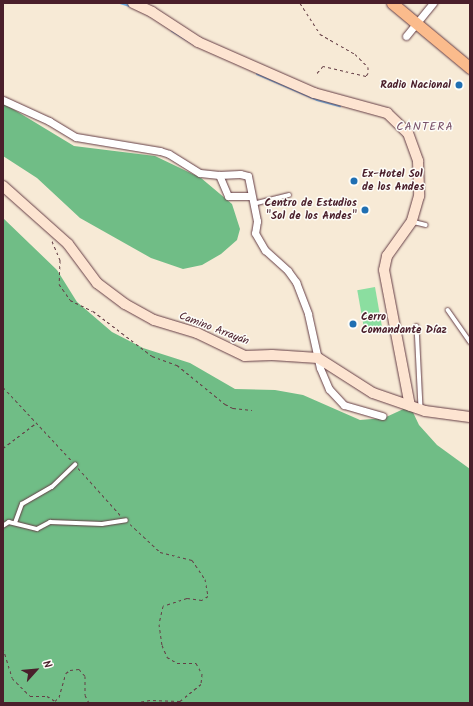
<!DOCTYPE html>
<html>
<head>
<meta charset="utf-8">
<style>
  body { margin:0 }
  #map { position:relative; width:473px; height:706px; overflow:hidden; background:#f7ead6; font-family:Kalam,sans-serif }
  div>[style] { position:absolute }
  [style*='--x'] { left:calc(var(--x)*1px); top:calc(var(--y)*1px); width:calc(var(--w)*1px); rotate:calc(var(--a)*1deg) }
  .green>* { inset:0; background:#8bdea0; transform-origin:0 0 }
  .forest>* { inset:0; background:#70bd86 }
  .stream>* { height:2px; margin:-1px; padding:0 1px; transform-origin:1px; border-radius:1px; background:#70aee2 }
  .path>* { height:1px; margin-top:-0.5px; transform-origin:0; background:repeating-linear-gradient(90deg,#643d45 0 3px,transparent 0 6px) }
  .roads { filter:drop-shadow(0 0 1px #643d45) drop-shadow(0 0 1px #643d45) }
  .lane>* { height:3.5px; margin:-1.75px; padding:0 1.75px; transform-origin:1.75px; border-radius:1.75px; background:#fff }
  .street>* { height:7px; margin:-3.5px; padding:0 3.5px; transform-origin:3.5px; border-radius:3.5px; background:#fff }
  .secondary>* { height:10px; margin:-5px; padding:0 5px; transform-origin:5px; border-radius:5px; background:#fde4d1 }
  .primary>* { height:11px; margin:-5.5px; padding:0 5.5px; transform-origin:5.5px; border-radius:5.5px; background:#fbbb8c }
  .dots>* { width:11px; height:11px; translate:-50% -50%; box-sizing:border-box; border:2px solid #fdfcf7; border-radius:50% }
  span { translate:-50% -50%; white-space:nowrap; text-align:center; line-height:1.15; -webkit-text-stroke:3px #fdfcf7; paint-order:stroke }
  .poi-label { font-size:11px; color:#4a1f2b; font-weight:700 }
  .right { translate:-100% -50%; text-align:right }
  .left { translate:0 -50%; text-align:left }
  .street-label { font-size:11px; color:#4a1f2b }
  .neighbourhood-label { font-size:12px; color:#785068; letter-spacing:1px }
  .frame { position:absolute; inset:0; border:4px solid #4a1f2b; pointer-events:none }
  .north { position:absolute; left:16px; top:650px; width:40px; height:40px; -webkit-text-stroke:3px #fdfcf7; paint-order:stroke; rotate:63deg; font-size:11px; font-weight:700; line-height:16px; text-align:center; color:#4a1f2b }
  .north::after { content:''; display:block; margin:auto; width:14px; height:18px; background:#4a1f2b; clip-path:polygon(50% 0,100% 100%,50% 72%,0 100%) }
</style>
</head>
<body>
<div id="map">
  <div class="green">
    <i style="left:375px;top:287px;width:40px;height:18px;rotate:80deg"></i>
  </div>
  <div class="forest">
    <i style="clip-path:polygon(3px 103px,74px 146px,155px 156px,201px 178px,232px 204px,240px 229px,237px 240px,221px 254px,202px 265px,183px 269px,151px 258px,80px 218px,37px 178px,3px 156px)"></i>
    <i style="clip-path:polygon(3px 218px,57px 270px,77px 302px,112px 332px,143px 348px,190px 363px,235px 389px,275px 390px,303px 395px,360px 420px,384px 418px,410px 406px,419px 425px,437px 445px,470px 469px,470px 703px,3px 703px)"></i>
  </div>
  <div class="stream">
    <i style="--x:120;--y:3;--w:10;--a:17"></i>
    <i style="--x:172;--y:31;--w:23;--a:31"></i>
    <i style="--x:257;--y:74;--w:65;--a:23.4"></i>
    <i style="--x:317;--y:100;--w:24;--a:15"></i>
  </div>
  <div class="path">
    <i style="--x:300;--y:3;--w:37;--a:57"></i>
    <i style="--x:320;--y:34;--w:40;--a:29.7"></i>
    <i style="--x:355;--y:54;--w:18;--a:45"></i>
    <i style="--x:368;--y:67;--w:6;--a:90"></i>
    <i style="--x:368;--y:73;--w:4;--a:124"></i>
    <i style="--x:366;--y:76;--w:44;--a:-166.9"></i>
    <i style="--x:323;--y:66;--w:11;--a:131"></i>
    <i style="--x:52;--y:241;--w:21;--a:67"></i>
    <i style="--x:60;--y:260;--w:24;--a:92"></i>
    <i style="--x:59;--y:284;--w:19;--a:55"></i>
    <i style="--x:70;--y:300;--w:25;--a:26"></i>
    <i style="--x:93;--y:311;--w:74;--a:37.3"></i>
    <i style="--x:152;--y:356;--w:27;--a:20"></i>
    <i style="--x:177;--y:365;--w:62;--a:39.1"></i>
    <i style="--x:225;--y:404;--w:9;--a:27"></i>
    <i style="--x:233;--y:408;--w:19;--a:6"></i>
    <i style="--x:3;--y:387;--w:101;--a:47"></i>
    <i style="--x:3;--y:448;--w:41;--a:-37.1"></i>
    <i style="--x:78;--y:468;--w:64;--a:48.1"></i>
    <i style="--x:130;--y:524;--w:41;--a:43"></i>
    <i style="--x:160;--y:552;--w:33;--a:14"></i>
    <i style="--x:192;--y:560;--w:23;--a:56"></i>
    <i style="--x:205;--y:579;--w:17;--a:80"></i>
    <i style="--x:208;--y:596;--w:7;--a:146"></i>
    <i style="--x:202;--y:600;--w:15;--a:-172"></i>
    <i style="--x:187;--y:598;--w:25;--a:162"></i>
    <i style="--x:163;--y:606;--w:18;--a:103"></i>
    <i style="--x:159;--y:624;--w:21;--a:82"></i>
    <i style="--x:162;--y:645;--w:13;--a:67"></i>
    <i style="--x:167;--y:657;--w:12;--a:31"></i>
    <i style="--x:177;--y:663;--w:19;--a:0"></i>
    <i style="--x:196;--y:663;--w:13;--a:61"></i>
    <i style="--x:202;--y:674;--w:10;--a:96"></i>
    <i style="--x:201;--y:684;--w:27;--a:141"></i>
    <i style="--x:180;--y:701;--w:30;--a:-178"></i>
    <i style="--x:150;--y:700;--w:17;--a:170"></i>
    <i style="--x:3;--y:648;--w:31;--a:73"></i>
    <i style="--x:12;--y:678;--w:25;--a:45"></i>
    <i style="--x:30;--y:696;--w:17;--a:0"></i>
    <i style="--x:47;--y:696;--w:9;--a:32"></i>
    <i style="--x:55;--y:701;--w:6;--a:-45"></i>
    <i style="--x:59;--y:697;--w:25;--a:-74"></i>
    <i style="--x:66;--y:673;--w:5;--a:-37"></i>
    <i style="--x:70;--y:670;--w:9;--a:-6"></i>
    <i style="--x:79;--y:669;--w:9;--a:49"></i>
    <i style="--x:85;--y:676;--w:19;--a:90"></i>
    <i style="--x:85;--y:695;--w:9;--a:63"></i>
  </div>
  <div class="roads">
    <div class="lane">
      <i style="--x:253;--y:204;--w:37;--a:-14"></i>
      <i style="--x:414;--y:222;--w:12;--a:14"></i>
      <i style="--x:448;--y:310;--w:39;--a:55"></i>
      <i style="--x:417;--y:326;--w:83;--a:87.2"></i>
      <i style="--x:15;--y:523;--w:20;--a:-70"></i>
      <i style="--x:22;--y:504;--w:34;--a:-30"></i>
      <i style="--x:52;--y:487;--w:32;--a:-44"></i>
      <i style="--x:3;--y:526;--w:7;--a:-34"></i>
      <i style="--x:9;--y:522;--w:29;--a:14"></i>
      <i style="--x:37;--y:529;--w:15;--a:-28"></i>
      <i style="--x:50;--y:522;--w:52;--a:2.2"></i>
      <i style="--x:102;--y:524;--w:24;--a:-9"></i>
    </div>
    <div class="street">
      <i style="--x:406;--y:36;--w:43;--a:-50.7"></i>
      <i style="--x:3;--y:100;--w:51;--a:24.5"></i>
      <i style="--x:49;--y:121;--w:31;--a:31"></i>
      <i style="--x:76;--y:137;--w:85;--a:9.5"></i>
      <i style="--x:160;--y:151;--w:9;--a:18"></i>
      <i style="--x:169;--y:154;--w:36;--a:32"></i>
      <i style="--x:200;--y:173;--w:19;--a:6"></i>
      <i style="--x:250;--y:196;--w:22;--a:180"></i>
      <i style="--x:228;--y:196;--w:23;--a:-113"></i>
      <i style="--x:219;--y:175;--w:21;--a:-3"></i>
      <i style="--x:240;--y:174;--w:8;--a:14"></i>
      <i style="--x:248;--y:176;--w:46;--a:78.7"></i>
      <i style="--x:257;--y:221;--w:12;--a:99"></i>
      <i style="--x:255;--y:233;--w:20;--a:60"></i>
      <i style="--x:265;--y:250;--w:31;--a:42"></i>
      <i style="--x:288;--y:271;--w:14;--a:54"></i>
      <i style="--x:296;--y:282;--w:34;--a:69"></i>
      <i style="--x:308;--y:314;--w:55;--a:77.5"></i>
      <i style="--x:320;--y:368;--w:23;--a:67"></i>
      <i style="--x:329;--y:389;--w:22;--a:47"></i>
      <i style="--x:344;--y:405;--w:40;--a:16"></i>
    </div>
    <div class="secondary">
      <i style="--x:133;--y:3;--w:21;--a:25"></i>
      <i style="--x:152;--y:12;--w:55;--a:33.1"></i>
      <i style="--x:198;--y:42;--w:127;--a:23.7"></i>
      <i style="--x:314;--y:93;--w:76;--a:15.3"></i>
      <i style="--x:387;--y:113;--w:29;--a:44"></i>
      <i style="--x:408;--y:133;--w:30;--a:70"></i>
      <i style="--x:418;--y:161;--w:35;--a:88"></i>
      <i style="--x:419;--y:196;--w:26;--a:106"></i>
      <i style="--x:412;--y:221;--w:43;--a:125.5"></i>
      <i style="--x:387;--y:256;--w:14;--a:102"></i>
      <i style="--x:384;--y:270;--w:138;--a:79.2"></i>
      <i style="--x:3;--y:186;--w:87;--a:41.7"></i>
      <i style="--x:68;--y:244;--w:49;--a:53.4"></i>
      <i style="--x:97;--y:283;--w:35;--a:37"></i>
      <i style="--x:125;--y:304;--w:33;--a:29"></i>
      <i style="--x:154;--y:320;--w:45;--a:16.8"></i>
      <i style="--x:197;--y:333;--w:53;--a:25.6"></i>
      <i style="--x:245;--y:356;--w:27;--a:-2"></i>
      <i style="--x:272;--y:355;--w:46;--a:3.7"></i>
      <i style="--x:318;--y:358;--w:65;--a:32.5"></i>
      <i style="--x:373;--y:393;--w:55;--a:19.1"></i>
      <i style="--x:425;--y:411;--w:45;--a:7.6"></i>
    </div>
    <div class="primary">
      <i style="--x:392;--y:3;--w:102;--a:39.8"></i>
    </div>
  </div>
  <div class="dots">
    <i style="left:459px;top:85px;background:#1f6fb2"></i>
    <i style="left:354px;top:181px;background:#1f6fb2"></i>
    <i style="left:365px;top:210px;background:#1f6fb2"></i>
    <i style="left:353px;top:324px;background:#1f6fb2"></i>
  </div>
  <div class="poi-label">
    <span class="right" style="left:451px;top:85px">Radio Nacional</span>
    <span class="left" style="left:362px;top:181px">Ex-Hotel Sol<br>de los Andes</span>
    <span class="right" style="left:357px;top:210px">Centro de Estudios<br>"Sol de los Andes"</span>
    <span class="left" style="left:361px;top:324px">Cerro<br>Comandante Díaz</span>
  </div>
  <div class="street-label">
    <span style="left:214px;top:329px;rotate:21deg">Camino Arrayán</span>
  </div>
  <div class="neighbourhood-label">
    <span style="left:425px;top:127px">CANTERA</span>
  </div>
  <div class="frame"></div>
  <div class="north">N</div>
</div>
</body>
</html>
